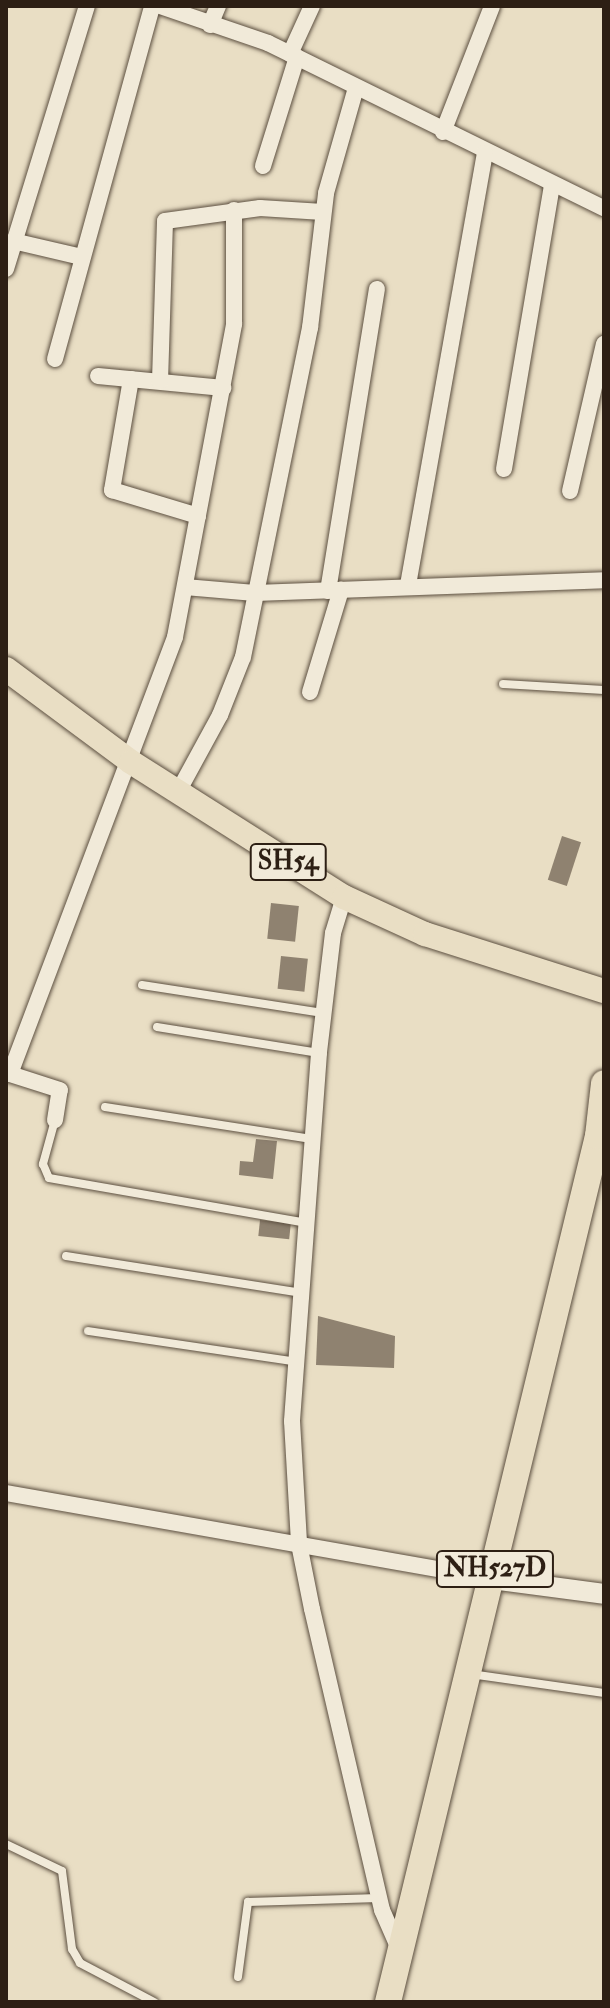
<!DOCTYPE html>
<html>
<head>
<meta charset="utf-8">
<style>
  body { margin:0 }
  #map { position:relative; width:610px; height:2008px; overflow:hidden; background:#e9dec4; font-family:"IM FELL Double Pica",serif }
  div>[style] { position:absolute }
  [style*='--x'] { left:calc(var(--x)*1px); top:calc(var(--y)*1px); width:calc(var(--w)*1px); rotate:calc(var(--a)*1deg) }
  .building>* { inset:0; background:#8f8270; transform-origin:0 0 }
  .roads { filter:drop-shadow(0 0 2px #5c4f40) drop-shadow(0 0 2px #5c4f40) }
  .service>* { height:8px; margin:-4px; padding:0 4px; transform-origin:4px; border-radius:4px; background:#f1ead9 }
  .minor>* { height:16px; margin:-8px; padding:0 8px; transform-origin:8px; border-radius:8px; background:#f1ead9 }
  .tertiary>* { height:20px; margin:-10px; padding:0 10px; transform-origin:10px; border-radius:10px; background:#f1ead9 }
  .primary>* { height:24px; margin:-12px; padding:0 12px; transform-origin:12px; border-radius:12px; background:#e9dec4 }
  .trunk>* { height:26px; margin:-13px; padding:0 13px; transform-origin:13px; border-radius:13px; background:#e9dec4 }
  span { translate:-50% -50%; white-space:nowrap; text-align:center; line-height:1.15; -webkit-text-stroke:6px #f1ead9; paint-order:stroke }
  .shield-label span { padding:2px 6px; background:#f1ead9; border:2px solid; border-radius:6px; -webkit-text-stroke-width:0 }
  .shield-label { font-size:26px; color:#2d1f14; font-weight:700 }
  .frame { position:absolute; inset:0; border:8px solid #2d1f14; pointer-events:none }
</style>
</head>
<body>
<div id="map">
  <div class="building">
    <i style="left:562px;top:836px;width:20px;height:46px;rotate:18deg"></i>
    <i style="left:271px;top:903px;width:28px;height:36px;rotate:6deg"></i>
    <i style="left:281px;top:956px;width:27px;height:33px;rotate:6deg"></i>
    <i style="clip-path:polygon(256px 1139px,277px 1141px,273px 1179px,239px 1175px,240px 1161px,253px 1162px)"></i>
    <i style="left:260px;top:1220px;width:31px;height:16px;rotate:6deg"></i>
    <i style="clip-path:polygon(318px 1316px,395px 1336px,394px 1368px,316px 1365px)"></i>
  </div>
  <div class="roads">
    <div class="service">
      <i style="--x:503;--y:684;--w:101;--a:3.4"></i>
      <i style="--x:142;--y:985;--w:183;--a:8.8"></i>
      <i style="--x:157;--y:1027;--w:164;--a:9.1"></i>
      <i style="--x:105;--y:1107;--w:209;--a:8.8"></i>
      <i style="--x:55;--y:1120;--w:46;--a:105.3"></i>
      <i style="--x:43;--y:1164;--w:15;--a:67"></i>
      <i style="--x:49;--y:1178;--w:262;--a:9.9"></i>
      <i style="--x:66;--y:1256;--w:239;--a:8.9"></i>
      <i style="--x:88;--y:1331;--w:211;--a:8.4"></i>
      <i style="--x:471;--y:1674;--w:134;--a:8.1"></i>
      <i style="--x:6;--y:1844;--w:62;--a:25.7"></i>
      <i style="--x:62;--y:1871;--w:79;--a:82.7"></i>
      <i style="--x:72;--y:1949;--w:16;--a:60"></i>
      <i style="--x:80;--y:1963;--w:84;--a:27.8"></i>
      <i style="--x:238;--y:1977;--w:76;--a:-82.4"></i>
      <i style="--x:248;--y:1902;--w:131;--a:-1.7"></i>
    </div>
    <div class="minor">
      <i style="--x:160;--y:6;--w:114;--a:18.9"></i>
      <i style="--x:268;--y:43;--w:374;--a:26.2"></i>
      <i style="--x:210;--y:25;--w:21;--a:-67"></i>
      <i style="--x:290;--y:54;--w:53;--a:-65.4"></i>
      <i style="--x:443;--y:132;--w:135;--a:-68.7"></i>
      <i style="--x:263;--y:166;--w:114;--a:-72.7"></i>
      <i style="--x:13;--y:241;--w:71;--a:13.1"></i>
      <i style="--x:6;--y:269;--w:275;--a:-72.9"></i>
      <i style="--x:55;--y:359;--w:366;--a:-74.6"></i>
      <i style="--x:98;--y:376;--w:126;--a:5.5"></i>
      <i style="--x:131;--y:379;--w:113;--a:99.7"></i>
      <i style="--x:112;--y:490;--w:90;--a:16.8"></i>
      <i style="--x:160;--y:381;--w:160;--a:-88.2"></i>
      <i style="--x:165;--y:221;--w:96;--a:-7.8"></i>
      <i style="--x:260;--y:208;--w:63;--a:3.6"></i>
      <i style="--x:504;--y:469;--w:289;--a:-80.4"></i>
      <i style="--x:570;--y:491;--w:151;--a:-77"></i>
      <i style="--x:408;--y:585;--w:438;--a:-79.9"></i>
      <i style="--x:185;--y:587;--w:70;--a:4.9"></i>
      <i style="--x:255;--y:593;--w:349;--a:-2.1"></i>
      <i style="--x:328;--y:591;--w:306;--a:-80.8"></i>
      <i style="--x:310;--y:692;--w:107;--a:-73.1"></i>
      <i style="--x:178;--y:792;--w:88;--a:-61.4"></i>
      <i style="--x:220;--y:715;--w:62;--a:-68.4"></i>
      <i style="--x:243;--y:657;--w:336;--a:-78.5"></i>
      <i style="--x:310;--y:328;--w:136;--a:-83.2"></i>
      <i style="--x:326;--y:193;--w:109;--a:-74.1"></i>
      <i style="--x:344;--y:897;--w:38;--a:107"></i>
      <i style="--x:333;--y:933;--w:121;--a:96.7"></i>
      <i style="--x:319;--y:1053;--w:369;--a:94.2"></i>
      <i style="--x:292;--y:1421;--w:123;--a:86.7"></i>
      <i style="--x:299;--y:1544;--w:66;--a:78.7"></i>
      <i style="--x:312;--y:1609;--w:309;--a:76.9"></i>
      <i style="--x:382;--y:1910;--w:45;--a:66.3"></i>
      <i style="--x:55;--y:1120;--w:30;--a:-81"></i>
      <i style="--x:60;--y:1090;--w:52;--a:-162.3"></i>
      <i style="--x:10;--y:1074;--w:467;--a:-69.3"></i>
      <i style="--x:175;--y:637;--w:319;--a:-79.3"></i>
      <i style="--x:234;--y:324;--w:114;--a:-90"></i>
      <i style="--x:6;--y:1493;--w:494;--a:10"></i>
    </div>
    <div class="tertiary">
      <i style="--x:492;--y:1579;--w:113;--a:7.6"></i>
    </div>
    <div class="primary">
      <i style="--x:6;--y:669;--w:156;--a:36.6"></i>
      <i style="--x:131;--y:762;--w:252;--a:32.4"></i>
      <i style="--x:344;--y:897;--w:89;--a:24.6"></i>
      <i style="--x:425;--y:934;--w:188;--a:17.7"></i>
    </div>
    <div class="trunk">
      <i style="--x:388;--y:2002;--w:891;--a:-76.37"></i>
      <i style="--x:598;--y:1136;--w:53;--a:-83.5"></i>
    </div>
  </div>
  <div class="shield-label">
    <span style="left:288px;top:862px">SH54</span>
    <span style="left:495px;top:1569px">NH527D</span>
  </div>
  <div class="frame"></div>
</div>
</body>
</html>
